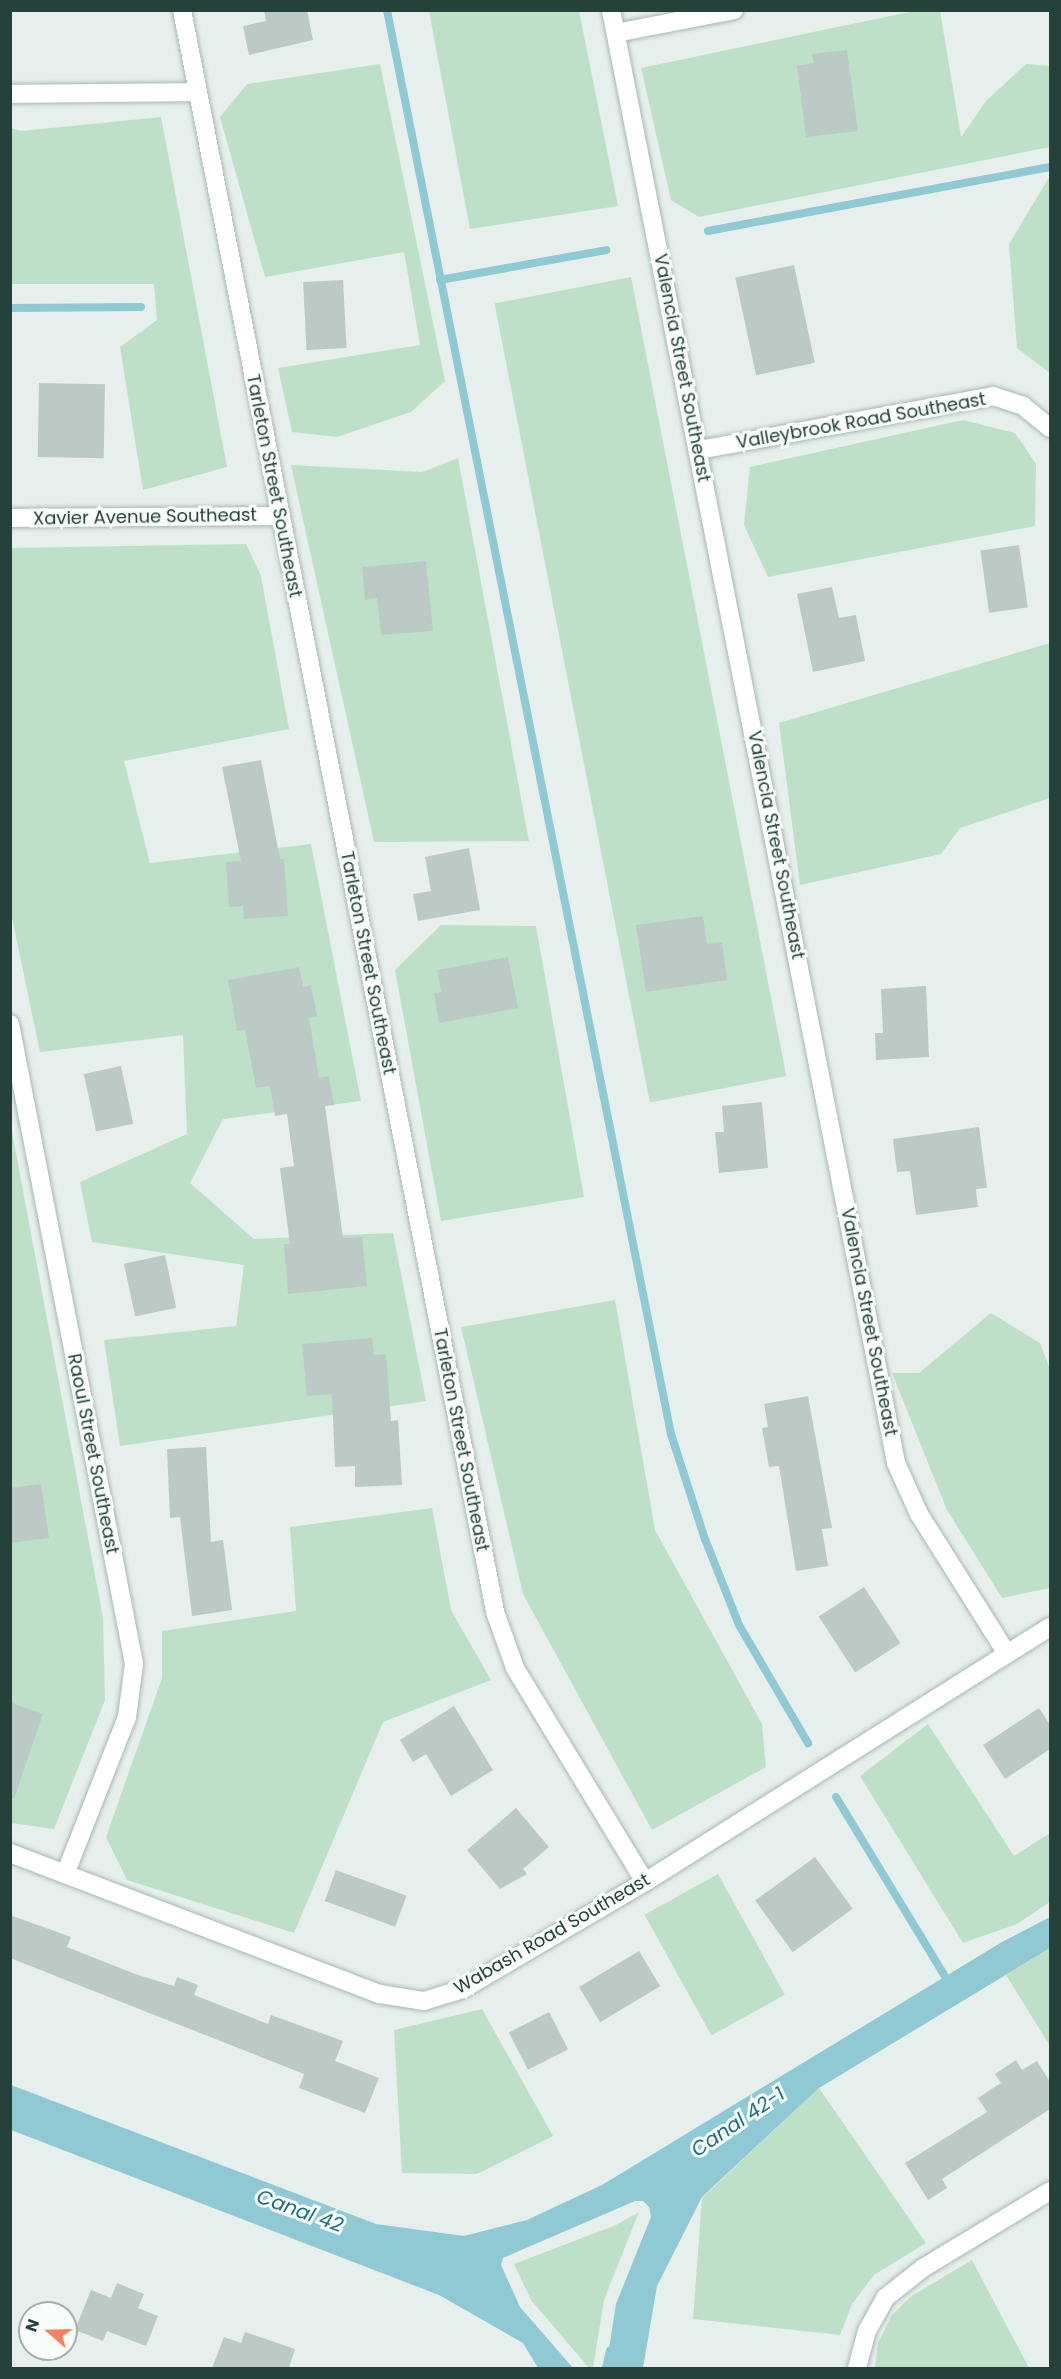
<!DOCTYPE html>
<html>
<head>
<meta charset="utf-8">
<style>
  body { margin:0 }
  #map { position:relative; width:1061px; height:2379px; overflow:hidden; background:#e6efeb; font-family:Poppins,sans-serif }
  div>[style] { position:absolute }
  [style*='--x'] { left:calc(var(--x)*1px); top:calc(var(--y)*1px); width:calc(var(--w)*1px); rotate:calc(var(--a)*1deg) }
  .green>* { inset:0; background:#bfe0c8; transform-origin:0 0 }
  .water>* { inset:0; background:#8ec9d4 }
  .stream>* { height:8px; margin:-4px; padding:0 4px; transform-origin:4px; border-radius:4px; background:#8ec9d4 }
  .building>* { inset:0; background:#bbcac4; transform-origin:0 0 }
  .roads { filter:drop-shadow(0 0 2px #a8b8b2) drop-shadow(0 0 2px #a8b8b2) }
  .street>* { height:18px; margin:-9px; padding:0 9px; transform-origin:9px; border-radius:9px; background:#fff }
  span { translate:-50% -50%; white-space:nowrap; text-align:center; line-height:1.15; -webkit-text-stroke:6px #f7fbf9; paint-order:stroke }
  .street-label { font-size:18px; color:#24423a }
  .water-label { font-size:20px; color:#1c6f80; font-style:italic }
  .frame { position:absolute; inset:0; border:12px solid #24423a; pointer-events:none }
  .north { position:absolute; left:18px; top:2301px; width:60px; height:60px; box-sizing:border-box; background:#f7fbf9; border:2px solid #a3b1ad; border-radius:50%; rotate:290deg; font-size:16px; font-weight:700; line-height:24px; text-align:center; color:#24423a }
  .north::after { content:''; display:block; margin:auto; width:21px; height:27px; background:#f4845f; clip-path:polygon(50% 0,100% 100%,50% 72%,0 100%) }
</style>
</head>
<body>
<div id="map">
  <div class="green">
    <i style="clip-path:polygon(429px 11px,579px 11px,618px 206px,470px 229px)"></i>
    <i style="clip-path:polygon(914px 11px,940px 11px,961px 137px,986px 101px,1026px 64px,1050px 66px,1050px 147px,699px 217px,671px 200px,641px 68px)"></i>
    <i style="clip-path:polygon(380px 64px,445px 381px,411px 412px,337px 437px,292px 432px,278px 368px,420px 345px,404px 252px,265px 277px,220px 117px,247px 84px)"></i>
    <i style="clip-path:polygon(161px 117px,227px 467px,143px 490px,120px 347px,157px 320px,154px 284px,11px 284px,11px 128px,21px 131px)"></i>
    <i style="clip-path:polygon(1048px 179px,1050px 179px,1050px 373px,1017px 348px,1009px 244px)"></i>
    <i style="left:631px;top:277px;width:814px;height:139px;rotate:79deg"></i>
    <i style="clip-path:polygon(963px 420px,1015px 433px,1036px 464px,1035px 526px,768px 577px,744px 525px,750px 467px)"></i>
    <i style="clip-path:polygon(458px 458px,529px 841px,374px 842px,291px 465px,422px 472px)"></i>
    <i style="clip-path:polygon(246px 544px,261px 576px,289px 729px,124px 761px,150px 863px,311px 844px,361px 1101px,223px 1119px,190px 1183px,254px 1239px,393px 1233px,426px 1401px,120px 1446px,104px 1340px,236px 1326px,244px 1265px,92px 1242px,80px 1182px,187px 1134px,183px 1035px,40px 1052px,11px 913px,10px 548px)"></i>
    <i style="clip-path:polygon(1050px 643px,1050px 798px,960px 828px,941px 854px,800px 885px,779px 723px)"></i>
    <i style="clip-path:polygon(441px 925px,536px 926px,584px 1197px,441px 1221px,395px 970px)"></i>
    <i style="clip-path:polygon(10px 1121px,103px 1618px,105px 1700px,54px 1829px,11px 1823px)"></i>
    <i style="clip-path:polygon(615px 1300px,655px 1530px,762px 1724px,766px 1767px,652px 1830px,523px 1594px,461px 1327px)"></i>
    <i style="clip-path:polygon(991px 1313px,1040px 1343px,1050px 1369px,1050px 1588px,1002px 1598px,947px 1510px,892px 1373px,919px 1373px)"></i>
    <i style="clip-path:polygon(432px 1508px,451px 1610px,491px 1680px,383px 1722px,294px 1933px,127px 1880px,106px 1837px,162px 1678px,162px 1631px,296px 1611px,290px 1527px)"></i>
    <i style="clip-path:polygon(928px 1724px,1014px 1856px,1050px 1833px,1050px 1902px,1017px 1924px,963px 1943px,860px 1776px)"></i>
    <i style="left:718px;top:1874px;width:138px;height:84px;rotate:61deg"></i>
    <i style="clip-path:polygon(1050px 1948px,1050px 2046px,1006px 1975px)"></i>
    <i style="clip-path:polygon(482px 2009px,553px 2136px,477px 2174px,402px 2173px,394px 2030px)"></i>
    <i style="clip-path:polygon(819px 2088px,926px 2243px,874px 2275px,852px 2304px,840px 2335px,693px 2319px,702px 2198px)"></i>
    <i style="clip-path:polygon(639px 2212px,604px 2300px,593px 2368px,589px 2368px,531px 2300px,514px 2264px,616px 2225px)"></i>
    <i style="clip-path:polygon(972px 2260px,1029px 2368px,875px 2368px,878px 2343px,892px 2315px,910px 2297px)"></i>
  </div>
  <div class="water">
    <i style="clip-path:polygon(1050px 1917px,1050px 1948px,819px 2088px,702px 2197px,657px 2286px,643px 2368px,606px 2368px,616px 2304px,651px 2217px,649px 2207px,643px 2201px,635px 2201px,503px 2258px,501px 2265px,520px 2307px,573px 2368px,538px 2368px,523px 2343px,439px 2295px,11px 2130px,11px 2085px,376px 2224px,464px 2236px,527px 2220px,602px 2185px,1002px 1942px)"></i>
  </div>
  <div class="stream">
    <i style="--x:387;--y:10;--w:1452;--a:78.72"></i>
    <i style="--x:671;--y:1434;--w:110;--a:72.1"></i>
    <i style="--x:705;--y:1539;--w:92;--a:68.4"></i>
    <i style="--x:739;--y:1625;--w:137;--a:59.7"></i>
    <i style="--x:708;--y:231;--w:348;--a:-10.6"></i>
    <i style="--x:440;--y:280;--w:169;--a:-10.2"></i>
    <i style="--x:10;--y:308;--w:131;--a:-0.4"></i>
    <i style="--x:836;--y:1797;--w:221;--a:58.7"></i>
    <i style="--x:606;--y:2368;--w:18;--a:-77"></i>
  </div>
  <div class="building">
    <i style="clip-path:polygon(264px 10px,307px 10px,313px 40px,249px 55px,243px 26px,266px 21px)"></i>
    <i style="clip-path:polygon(847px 50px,858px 131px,806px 137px,797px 66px,814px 63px,812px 54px)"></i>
    <i style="left:794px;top:265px;width:100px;height:60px;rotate:78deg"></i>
    <i style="left:343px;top:280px;width:68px;height:40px;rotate:87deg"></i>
    <i style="left:39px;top:383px;width:66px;height:74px;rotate:1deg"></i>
    <i style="left:1019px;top:545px;width:63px;height:39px;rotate:82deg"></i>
    <i style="clip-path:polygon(426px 561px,433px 631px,381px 635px,377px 598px,365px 600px,362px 567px)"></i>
    <i style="clip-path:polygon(832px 587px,839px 618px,856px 615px,865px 661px,813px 672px,797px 594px)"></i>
    <i style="clip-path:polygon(261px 760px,280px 859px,284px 859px,288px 916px,244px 919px,243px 906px,229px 907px,226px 862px,241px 861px,222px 767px)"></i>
    <i style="clip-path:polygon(469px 848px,480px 910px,418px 921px,413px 894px,431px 891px,425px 857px)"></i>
    <i style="clip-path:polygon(703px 916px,707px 944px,722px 942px,727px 980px,646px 992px,636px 925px)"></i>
    <i style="clip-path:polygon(508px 957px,518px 1008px,439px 1023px,434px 993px,441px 992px,437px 970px)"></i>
    <i style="clip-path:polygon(299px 967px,303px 987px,311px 985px,317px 1016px,309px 1018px,319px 1078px,329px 1076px,334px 1105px,325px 1106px,343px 1238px,362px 1237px,367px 1286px,288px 1294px,284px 1244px,290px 1244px,280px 1168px,294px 1166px,287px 1114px,275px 1116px,270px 1086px,256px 1088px,245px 1030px,237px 1031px,228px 980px)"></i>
    <i style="clip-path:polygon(926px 986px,929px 1057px,876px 1060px,875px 1033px,883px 1033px,881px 989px)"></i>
    <i style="left:121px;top:1066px;width:59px;height:38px;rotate:78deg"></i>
    <i style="clip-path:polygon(762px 1102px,768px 1168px,719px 1173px,715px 1132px,724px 1132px,722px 1106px)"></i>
    <i style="clip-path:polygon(979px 1127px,987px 1188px,976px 1189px,978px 1207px,916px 1215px,910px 1171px,897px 1172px,893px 1139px)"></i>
    <i style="left:165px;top:1255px;width:54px;height:42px;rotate:78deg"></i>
    <i style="clip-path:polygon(372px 1338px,374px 1355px,386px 1354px,391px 1421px,398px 1420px,402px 1485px,355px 1487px,355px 1466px,335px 1467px,332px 1394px,307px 1396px,302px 1344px)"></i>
    <i style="clip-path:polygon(808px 1396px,832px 1528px,822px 1529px,828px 1566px,796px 1571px,779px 1466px,769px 1467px,762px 1428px,768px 1427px,764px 1404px)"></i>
    <i style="clip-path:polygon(206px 1447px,211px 1542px,223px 1540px,232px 1610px,192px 1616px,180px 1517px,170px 1518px,167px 1449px)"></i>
    <i style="clip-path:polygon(41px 1484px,49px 1538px,10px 1543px,10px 1488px)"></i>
    <i style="left:864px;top:1587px;width:67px;height:54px;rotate:57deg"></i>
    <i style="clip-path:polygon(10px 1702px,43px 1714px,14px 1799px,10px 1798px)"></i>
    <i style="clip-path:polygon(454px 1706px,493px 1770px,451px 1796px,426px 1754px,413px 1762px,400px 1740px)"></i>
    <i style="clip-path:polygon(1039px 1708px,1050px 1725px,1050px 1749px,1005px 1779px,983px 1745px)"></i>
    <i style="clip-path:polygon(516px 1808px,549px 1847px,523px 1869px,527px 1874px,500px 1889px,467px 1850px)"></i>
    <i style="left:815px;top:1857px;width:64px;height:74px;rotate:54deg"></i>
    <i style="left:336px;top:1870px;width:75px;height:33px;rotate:20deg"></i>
    <i style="clip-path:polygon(10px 1915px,71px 1937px,67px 1947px,135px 1974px,174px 1986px,177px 1977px,198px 1985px,194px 1995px,268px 2024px,271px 2015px,343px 2041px,335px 2061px,379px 2078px,365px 2113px,299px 2088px,304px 2074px,10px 1958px)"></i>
    <i style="left:639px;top:1951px;width:41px;height:70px;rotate:59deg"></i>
    <i style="left:549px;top:2012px;width:42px;height:45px;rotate:63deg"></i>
    <i style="clip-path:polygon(1016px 2060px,1022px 2070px,1037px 2061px,1050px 2082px,1050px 2109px,942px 2179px,947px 2188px,928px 2200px,905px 2163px,987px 2112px,978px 2098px,1001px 2083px,995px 2074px)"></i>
    <i style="clip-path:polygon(117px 2283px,144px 2294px,138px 2308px,158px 2316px,146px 2346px,107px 2331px,103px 2341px,75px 2330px,91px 2290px,111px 2298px)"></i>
    <i style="clip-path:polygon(245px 2332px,295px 2349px,289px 2368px,212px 2368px,224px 2337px,241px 2343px)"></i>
  </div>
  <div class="roads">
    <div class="street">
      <i style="--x:182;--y:10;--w:1632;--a:78.94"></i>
      <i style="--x:495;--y:1612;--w:59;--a:70.3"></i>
      <i style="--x:515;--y:1668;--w:250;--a:58.7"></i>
      <i style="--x:611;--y:10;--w:1481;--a:78.9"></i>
      <i style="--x:896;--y:1463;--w:56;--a:65.7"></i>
      <i style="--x:919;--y:1514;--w:165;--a:57.8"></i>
      <i style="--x:616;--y:33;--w:120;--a:-11"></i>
      <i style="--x:10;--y:94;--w:188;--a:-0.6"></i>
      <i style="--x:699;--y:450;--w:299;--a:-10.4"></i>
      <i style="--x:993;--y:396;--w:32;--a:18"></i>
      <i style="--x:1023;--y:406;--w:35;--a:39"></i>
      <i style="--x:10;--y:518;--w:270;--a:-0.4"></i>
      <i style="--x:10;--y:1024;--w:652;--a:79.03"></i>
      <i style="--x:134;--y:1664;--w:53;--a:97.5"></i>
      <i style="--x:127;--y:1717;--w:169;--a:111.5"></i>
      <i style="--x:10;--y:1853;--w:396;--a:20.9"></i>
      <i style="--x:380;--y:1994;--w:45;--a:9"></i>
      <i style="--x:424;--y:2001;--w:41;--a:-17.1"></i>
      <i style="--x:463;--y:1989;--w:211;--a:-30.5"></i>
      <i style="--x:645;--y:1882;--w:479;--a:-32.2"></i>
      <i style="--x:857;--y:2368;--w:38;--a:-75"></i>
      <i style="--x:867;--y:2331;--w:38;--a:-61"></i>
      <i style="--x:885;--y:2298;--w:48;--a:-38.3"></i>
      <i style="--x:923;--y:2268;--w:149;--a:-31.2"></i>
    </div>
  </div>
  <div class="street-label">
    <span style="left:682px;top:368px;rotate:79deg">Valencia Street Southeast</span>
    <span style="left:861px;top:421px;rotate:-10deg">Valleybrook Road Southeast</span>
    <span style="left:274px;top:486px;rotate:79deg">Tarleton Street Southeast</span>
    <span style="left:145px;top:517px;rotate:-1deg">Xavier Avenue Southeast</span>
    <span style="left:776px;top:845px;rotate:79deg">Valencia Street Southeast</span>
    <span style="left:368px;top:963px;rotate:79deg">Tarleton Street Southeast</span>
    <span style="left:869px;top:1322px;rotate:79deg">Valencia Street Southeast</span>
    <span style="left:461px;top:1440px;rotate:79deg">Tarleton Street Southeast</span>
    <span style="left:93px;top:1454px;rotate:79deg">Raoul Street Southeast</span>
    <span style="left:552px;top:1934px;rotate:-30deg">Wabash Road Southeast</span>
  </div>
  <div class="water-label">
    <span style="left:738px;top:2122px;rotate:-34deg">Canal 42-1</span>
    <span style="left:300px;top:2211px;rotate:20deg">Canal 42</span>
  </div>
  <div class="frame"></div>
  <div class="north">N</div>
</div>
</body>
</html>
